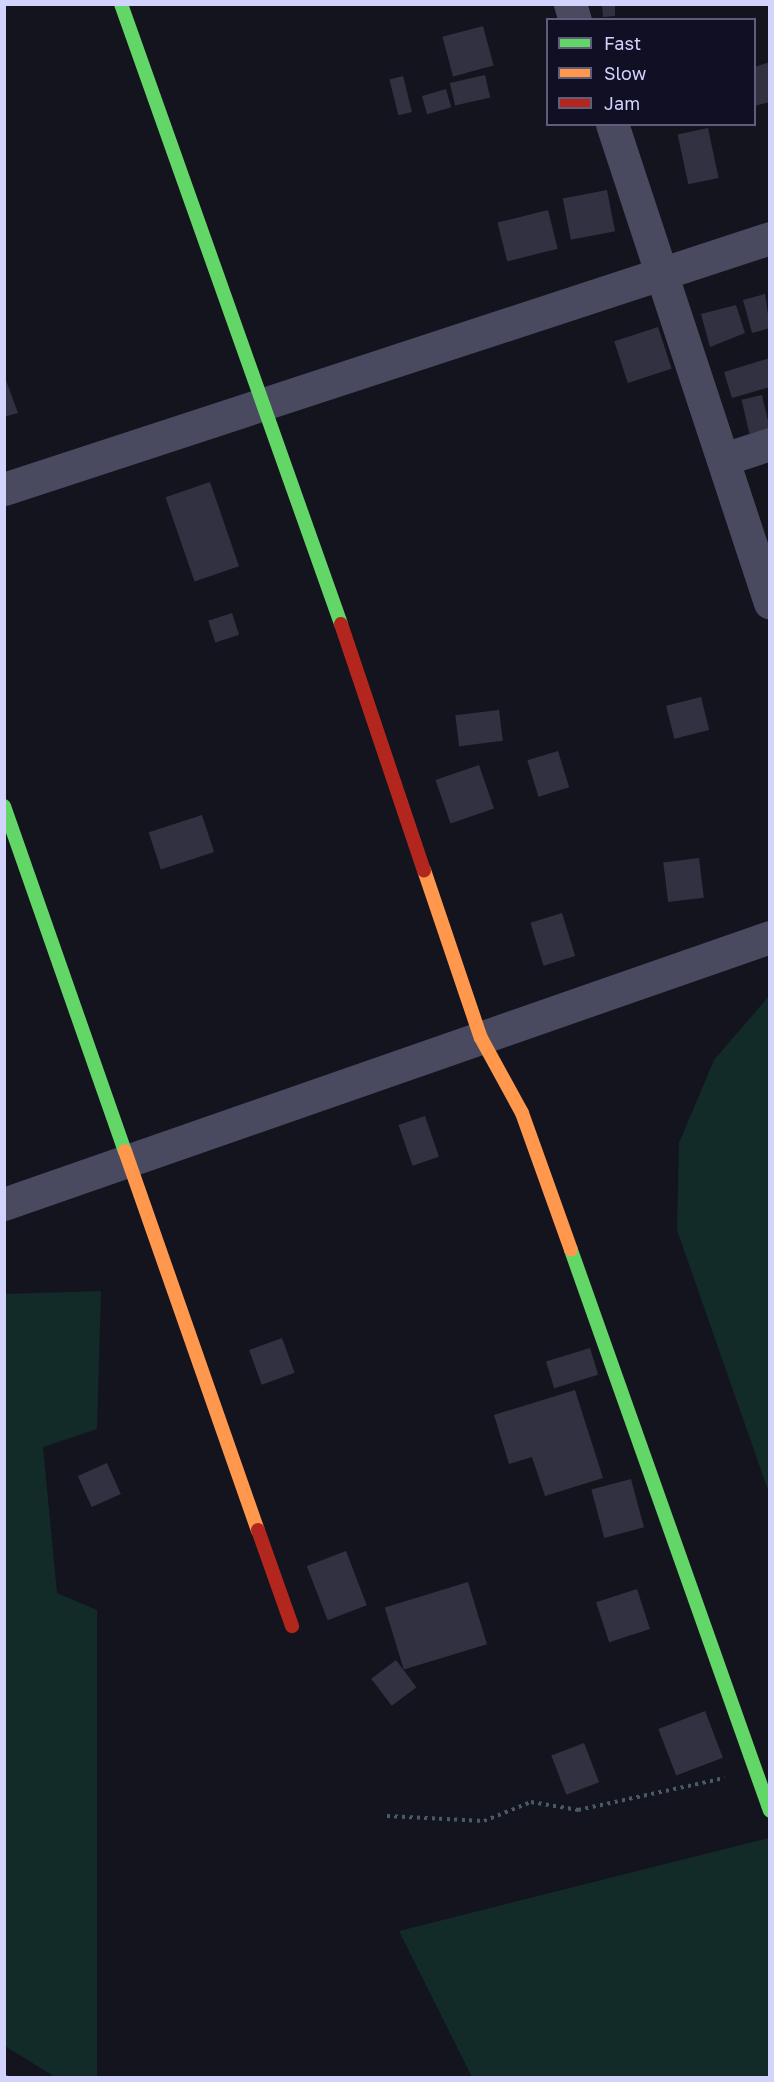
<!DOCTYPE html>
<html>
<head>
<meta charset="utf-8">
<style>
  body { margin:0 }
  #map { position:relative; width:774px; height:2082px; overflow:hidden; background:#14141f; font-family:"Golos Text",sans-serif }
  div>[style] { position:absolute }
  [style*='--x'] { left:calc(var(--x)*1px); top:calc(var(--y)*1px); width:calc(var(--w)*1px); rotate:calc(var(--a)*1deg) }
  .green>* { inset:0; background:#122a28 }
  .building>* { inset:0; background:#323141; transform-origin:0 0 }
  .path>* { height:4px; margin-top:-2px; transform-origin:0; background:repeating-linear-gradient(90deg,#4a5a64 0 3px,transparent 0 7.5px) }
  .street>* { height:33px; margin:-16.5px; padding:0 16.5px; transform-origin:16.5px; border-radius:16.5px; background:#494a60 }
  .fast>* { height:14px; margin:-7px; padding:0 7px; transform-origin:7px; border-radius:7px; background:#63d668 }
  .slow>* { height:14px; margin:-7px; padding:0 7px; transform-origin:7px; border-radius:7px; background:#ff974d }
  .jam>* { height:14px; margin:-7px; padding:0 7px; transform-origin:7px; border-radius:7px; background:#b3261e }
  span { translate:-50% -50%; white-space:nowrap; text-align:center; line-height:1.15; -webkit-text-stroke:6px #100f24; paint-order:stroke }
  .frame { position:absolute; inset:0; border:6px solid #d2d3fe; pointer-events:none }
  .legend { position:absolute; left:546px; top:18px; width:210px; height:108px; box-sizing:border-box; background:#100f24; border:2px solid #5e5d7b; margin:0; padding:8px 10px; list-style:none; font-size:18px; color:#d2d3fe }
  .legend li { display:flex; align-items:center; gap:12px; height:30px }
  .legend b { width:30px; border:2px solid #5e5d7b }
</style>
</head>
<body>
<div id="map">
  <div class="green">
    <i style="clip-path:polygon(769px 996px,769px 1493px,677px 1230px,679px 1143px,714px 1060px)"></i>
    <i style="clip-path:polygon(101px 1291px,97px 1429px,43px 1447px,57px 1593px,97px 1610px,97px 2077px,55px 2077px,5px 2046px,5px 1294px)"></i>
    <i style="clip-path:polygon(769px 1838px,769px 2077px,472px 2077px,399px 1931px)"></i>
  </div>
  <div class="building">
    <i style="clip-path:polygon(602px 4px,615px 4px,615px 16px,603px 17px)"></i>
    <i style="left:483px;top:26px;width:41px;height:42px;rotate:75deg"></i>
    <i style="clip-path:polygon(770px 62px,770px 102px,754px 106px,754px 67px)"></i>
    <i style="left:485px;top:75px;width:23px;height:36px;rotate:77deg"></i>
    <i style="left:403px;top:76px;width:37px;height:14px;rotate:76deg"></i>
    <i style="left:446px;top:89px;width:19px;height:25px;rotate:74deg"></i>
    <i style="left:708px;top:128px;width:51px;height:31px;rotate:78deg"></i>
    <i style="left:607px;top:190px;width:42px;height:45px;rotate:79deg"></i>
    <i style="left:548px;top:210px;width:40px;height:52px;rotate:76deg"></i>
    <i style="clip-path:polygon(765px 294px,770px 328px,752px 333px,743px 300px)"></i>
    <i style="clip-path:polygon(736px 305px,745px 333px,710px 347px,701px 314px)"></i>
    <i style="left:658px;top:327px;width:44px;height:46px;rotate:72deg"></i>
    <i style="clip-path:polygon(770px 358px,770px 387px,732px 398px,724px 372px)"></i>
    <i style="clip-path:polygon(4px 375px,18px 413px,4px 417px)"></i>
    <i style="left:762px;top:395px;width:35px;height:21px;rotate:77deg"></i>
    <i style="left:210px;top:482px;width:89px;height:47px;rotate:71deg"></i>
    <i style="left:232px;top:613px;width:23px;height:25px;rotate:72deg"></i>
    <i style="left:701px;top:697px;width:34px;height:36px;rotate:76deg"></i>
    <i style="left:499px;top:710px;width:31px;height:44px;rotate:83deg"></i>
    <i style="left:558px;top:751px;width:38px;height:32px;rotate:73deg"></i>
    <i style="left:479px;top:765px;width:46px;height:46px;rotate:71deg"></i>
    <i style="left:202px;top:815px;width:39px;height:56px;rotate:72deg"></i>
    <i style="left:699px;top:858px;width:40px;height:36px;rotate:83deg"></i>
    <i style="left:562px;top:913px;width:45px;height:33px;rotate:73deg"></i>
    <i style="left:425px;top:1116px;width:43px;height:28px;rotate:71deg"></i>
    <i style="left:282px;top:1338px;width:37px;height:35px;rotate:70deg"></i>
    <i style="left:590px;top:1348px;width:28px;height:46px;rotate:73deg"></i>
    <i style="clip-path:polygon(575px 1390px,603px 1478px,545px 1496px,532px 1457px,509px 1464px,494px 1415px)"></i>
    <i style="left:107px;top:1463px;width:34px;height:32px;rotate:66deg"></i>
    <i style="left:631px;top:1479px;width:50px;height:41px;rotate:75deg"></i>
    <i style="left:346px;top:1551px;width:58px;height:42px;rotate:69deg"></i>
    <i style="left:468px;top:1582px;width:65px;height:87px;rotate:73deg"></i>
    <i style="left:637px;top:1589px;width:42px;height:43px;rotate:72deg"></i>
    <i style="left:396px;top:1660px;width:34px;height:31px;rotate:53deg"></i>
    <i style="left:705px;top:1711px;width:50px;height:50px;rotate:69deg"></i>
    <i style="left:584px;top:1743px;width:42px;height:35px;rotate:69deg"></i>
  </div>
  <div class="path">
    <i style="--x:387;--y:1816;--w:97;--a:3"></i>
    <i style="--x:484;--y:1821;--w:51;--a:-22"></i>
    <i style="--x:531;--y:1802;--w:48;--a:9.7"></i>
    <i style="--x:578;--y:1810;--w:150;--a:-12.3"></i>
    <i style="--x:4;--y:2076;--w:4;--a:27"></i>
  </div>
  <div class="street">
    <i style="--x:570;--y:4;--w:17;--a:73"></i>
    <i style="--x:612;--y:124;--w:504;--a:71.74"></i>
    <i style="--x:724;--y:459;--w:48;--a:-18.1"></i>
    <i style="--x:4;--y:489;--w:806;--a:-18.14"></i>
    <i style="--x:4;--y:1204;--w:811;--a:-19.22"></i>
  </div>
  <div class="fast">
    <i style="--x:121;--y:4;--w:658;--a:70.46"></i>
    <i style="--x:4;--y:806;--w:366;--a:70.7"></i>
    <i style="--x:571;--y:1250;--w:595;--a:70.47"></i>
  </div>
  <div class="slow">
    <i style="--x:424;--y:870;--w:177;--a:71.3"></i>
    <i style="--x:481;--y:1038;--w:85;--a:61.3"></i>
    <i style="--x:522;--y:1113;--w:145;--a:70.3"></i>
    <i style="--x:125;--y:1151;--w:402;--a:70.7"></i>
  </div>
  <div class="jam">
    <i style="--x:341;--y:624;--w:260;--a:71.4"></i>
    <i style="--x:258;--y:1530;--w:102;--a:70.5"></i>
  </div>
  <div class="frame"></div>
  <ul class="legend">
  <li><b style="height:8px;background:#63d668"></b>Fast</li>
  <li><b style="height:8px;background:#ff974d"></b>Slow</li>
  <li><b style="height:8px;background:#b3261e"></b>Jam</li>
  </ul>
</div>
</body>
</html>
